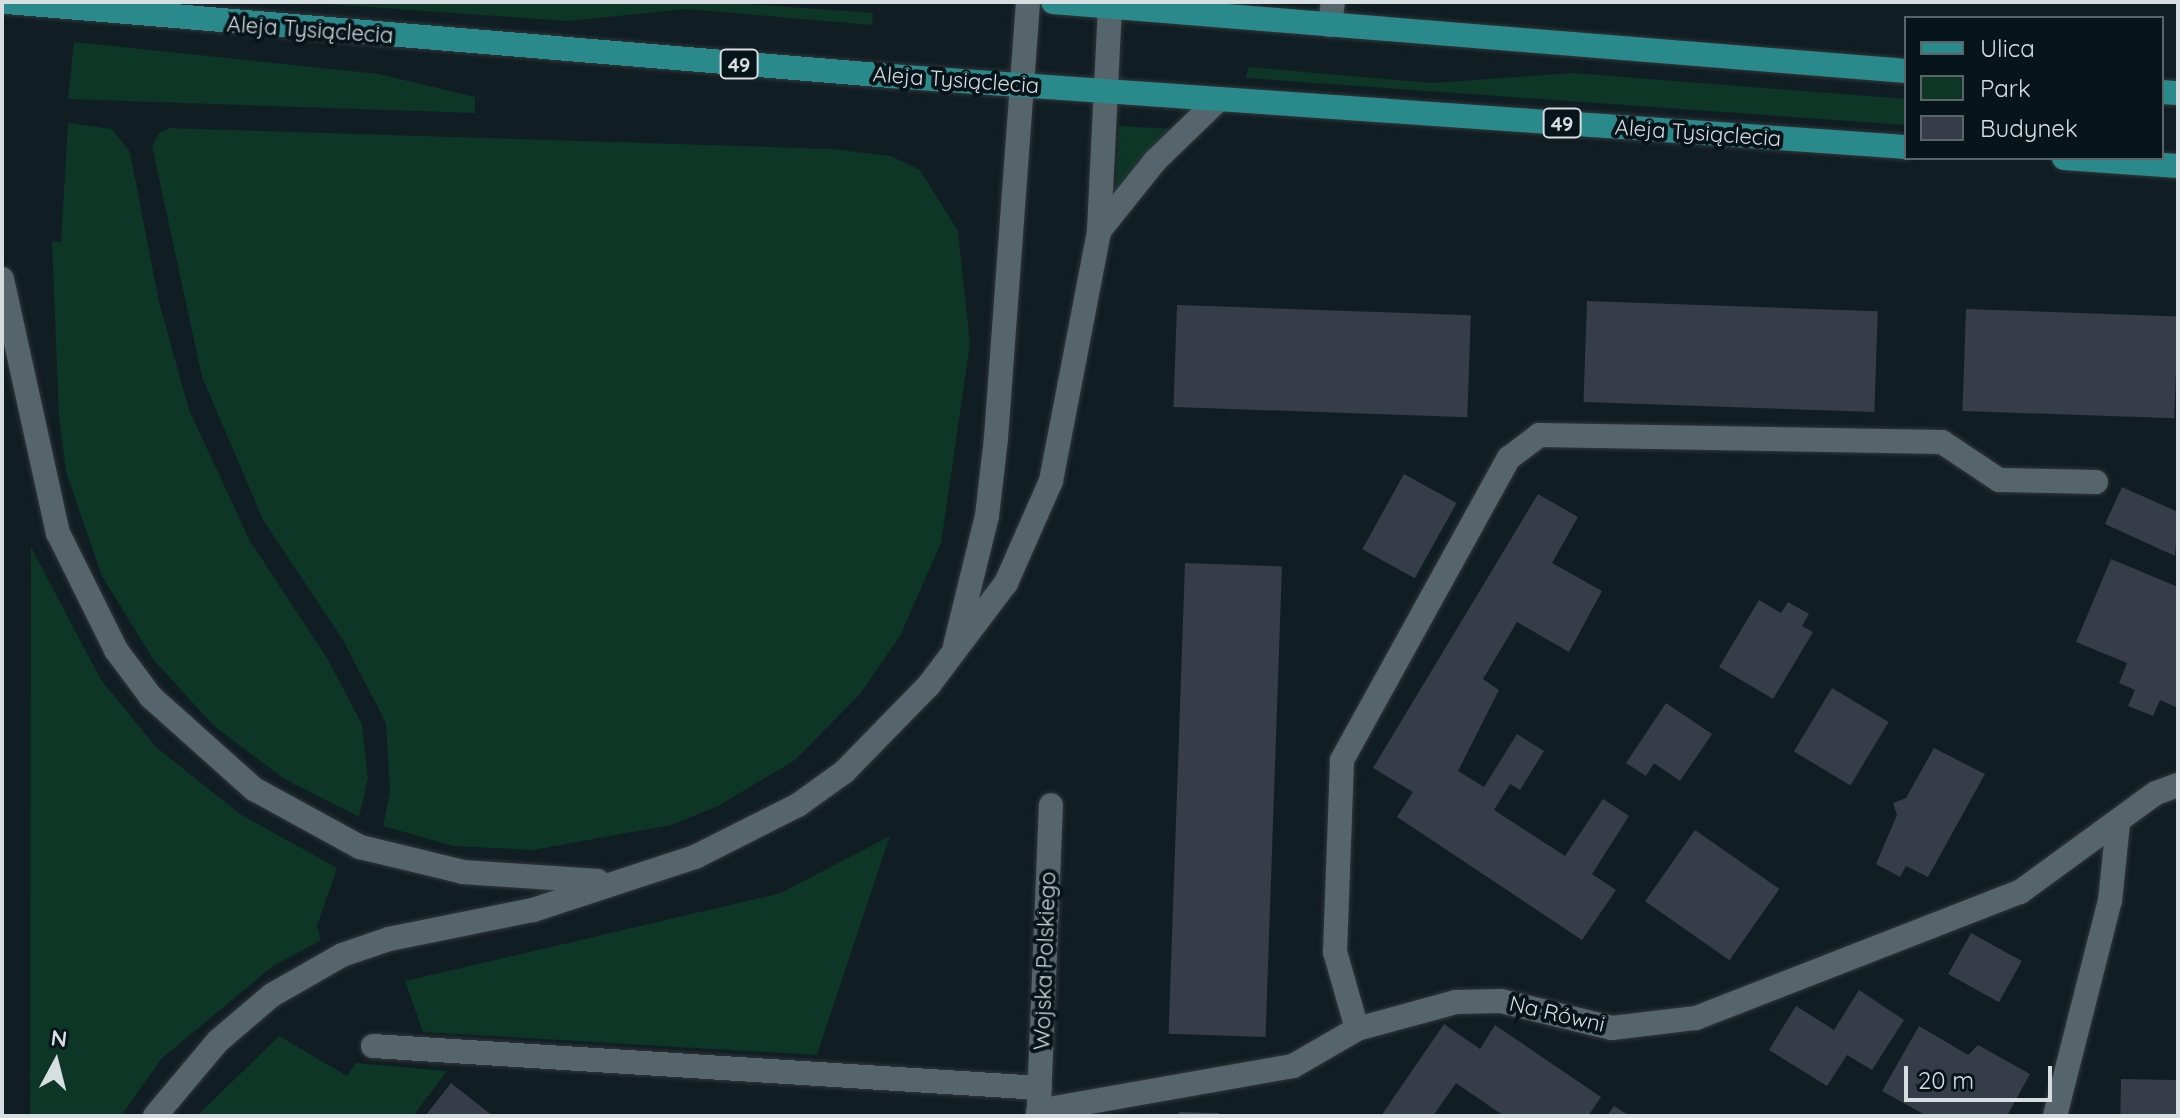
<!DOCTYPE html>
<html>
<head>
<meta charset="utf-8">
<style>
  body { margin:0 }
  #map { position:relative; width:2180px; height:1118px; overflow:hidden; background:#101d22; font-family:Quicksand,sans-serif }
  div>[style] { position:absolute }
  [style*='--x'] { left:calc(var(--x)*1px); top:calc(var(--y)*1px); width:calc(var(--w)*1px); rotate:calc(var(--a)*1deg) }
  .green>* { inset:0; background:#0d3627 }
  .building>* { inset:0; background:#363d48; transform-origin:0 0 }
  .roads { filter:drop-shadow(0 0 2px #30363a) drop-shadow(0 0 2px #30363a) }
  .lane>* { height:24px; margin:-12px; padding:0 12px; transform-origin:12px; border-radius:12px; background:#56656b }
  .street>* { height:24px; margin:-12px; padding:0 12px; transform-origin:12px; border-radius:12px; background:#56656b }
  .secondary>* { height:24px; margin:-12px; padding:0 12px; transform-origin:12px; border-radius:12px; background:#56656b }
  .primary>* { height:24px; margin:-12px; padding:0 12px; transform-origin:12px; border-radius:12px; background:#2a898b }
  span { translate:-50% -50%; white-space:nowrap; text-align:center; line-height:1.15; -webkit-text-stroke:8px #071419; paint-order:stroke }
  .shield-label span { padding:2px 6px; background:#071419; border:2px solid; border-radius:6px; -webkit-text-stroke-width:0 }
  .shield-label { font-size:20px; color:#d6dee2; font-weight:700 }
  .street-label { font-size:22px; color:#d6dee2 }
  .frame { position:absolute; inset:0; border:4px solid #d6dee2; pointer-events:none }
  .legend { position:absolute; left:1904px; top:16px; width:260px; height:144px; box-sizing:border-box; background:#071419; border:2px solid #5a6569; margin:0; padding:10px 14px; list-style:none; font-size:24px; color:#d6dee2 }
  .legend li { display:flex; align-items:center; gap:16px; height:40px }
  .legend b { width:40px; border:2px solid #5a6569 }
  .north { position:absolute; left:16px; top:1022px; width:80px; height:80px; -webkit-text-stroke:6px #071419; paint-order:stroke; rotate:7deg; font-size:22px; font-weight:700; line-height:32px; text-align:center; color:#d6dee2 }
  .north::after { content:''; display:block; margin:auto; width:28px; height:36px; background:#d6dee2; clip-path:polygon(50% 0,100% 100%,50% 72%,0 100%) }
  .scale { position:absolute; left:1904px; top:1066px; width:148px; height:36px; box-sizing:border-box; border:4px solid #d6dee2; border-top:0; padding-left:10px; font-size:24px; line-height:28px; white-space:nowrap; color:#d6dee2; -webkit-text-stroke:6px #071419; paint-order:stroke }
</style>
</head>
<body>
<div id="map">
  <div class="green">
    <i style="clip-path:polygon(299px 2px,720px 2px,873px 13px,872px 25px,687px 9px,568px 21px)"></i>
    <i style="clip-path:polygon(74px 42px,379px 74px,475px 97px,475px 113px,68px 99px)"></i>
    <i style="clip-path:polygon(1248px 67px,1432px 83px,1573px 73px,1906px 99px,1906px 125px,1246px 78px)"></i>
    <i style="clip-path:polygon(68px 123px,112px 129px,130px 152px,159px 302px,189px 410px,250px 541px,327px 658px,362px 724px,368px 778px,359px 817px,283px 778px,214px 726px,153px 659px,102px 576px,66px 472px,59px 417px,52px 242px,61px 242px)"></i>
    <i style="clip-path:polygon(1119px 126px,1174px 129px,1116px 189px)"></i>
    <i style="clip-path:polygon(170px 128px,831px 149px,891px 156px,920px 170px,958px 231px,970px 344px,941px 543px,900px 636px,860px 694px,795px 760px,718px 806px,671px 825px,533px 850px,453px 846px,383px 826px,390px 792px,386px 723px,343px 640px,263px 520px,202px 377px,152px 146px,160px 132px)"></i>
    <i style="clip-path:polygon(31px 547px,101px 680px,156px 747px,240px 814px,337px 868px,317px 926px,321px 940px,273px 966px,162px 1058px,121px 1116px,30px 1116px)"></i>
    <i style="clip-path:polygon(890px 836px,817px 1055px,423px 1032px,405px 981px,781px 893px)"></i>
    <i style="clip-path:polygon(279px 1036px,347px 1076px,356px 1063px,447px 1071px,413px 1116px,197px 1116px)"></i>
  </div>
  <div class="building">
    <i style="left:1587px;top:301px;width:291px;height:101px;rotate:2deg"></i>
    <i style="left:1177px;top:305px;width:294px;height:102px;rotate:2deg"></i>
    <i style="left:1966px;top:309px;width:212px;height:102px;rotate:2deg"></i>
    <i style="left:1404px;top:474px;width:60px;height:86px;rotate:29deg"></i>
    <i style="clip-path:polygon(2122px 487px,2178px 512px,2175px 556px,2105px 524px)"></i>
    <i style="clip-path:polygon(1538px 494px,1578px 517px,1552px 563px,1602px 591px,1569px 652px,1517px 622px,1483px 679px,1499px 690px,1458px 771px,1484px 787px,1517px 734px,1544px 751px,1520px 790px,1510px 784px,1494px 810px,1565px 856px,1603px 799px,1629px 816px,1592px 874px,1616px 890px,1582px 940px,1397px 817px,1413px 792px,1373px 768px)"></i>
    <i style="clip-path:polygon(2111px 559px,2178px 587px,2178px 708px,2160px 700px,2153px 716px,2128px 706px,2135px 690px,2119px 683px,2127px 663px,2076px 642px)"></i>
    <i style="left:1185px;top:563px;width:97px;height:471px;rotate:2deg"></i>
    <i style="clip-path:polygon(1759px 600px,1781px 613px,1788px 602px,1809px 614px,1802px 626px,1813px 632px,1773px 699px,1719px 667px)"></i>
    <i style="left:1832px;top:688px;width:66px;height:74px;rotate:31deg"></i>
    <i style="clip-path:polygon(1666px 703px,1712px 734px,1680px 781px,1654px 763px,1646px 776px,1626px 763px)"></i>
    <i style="clip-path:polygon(1934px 748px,1985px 774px,1928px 877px,1906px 866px,1900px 877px,1876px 864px,1897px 815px,1893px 803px,1906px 798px)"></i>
    <i style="left:1695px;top:830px;width:103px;height:87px;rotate:35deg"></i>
    <i style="left:1971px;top:933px;width:58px;height:47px;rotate:29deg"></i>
    <i style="clip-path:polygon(1859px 990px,1904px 1020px,1872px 1070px,1847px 1055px,1827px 1086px,1769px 1050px,1796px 1006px,1834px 1030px)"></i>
    <i style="clip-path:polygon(1444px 1024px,1480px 1049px,1495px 1025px,1601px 1097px,1588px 1116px,1504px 1116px,1456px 1083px,1433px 1116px,1381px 1116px)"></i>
    <i style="clip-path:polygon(1919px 1026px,1968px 1055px,1978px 1045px,2030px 1074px,2007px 1116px,1927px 1116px,1882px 1091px)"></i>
    <i style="left:2121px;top:1079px;width:57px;height:37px;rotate:1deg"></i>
    <i style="clip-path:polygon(451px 1083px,484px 1109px,493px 1116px,425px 1116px)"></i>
    <i style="clip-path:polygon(1614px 1106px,1630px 1116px,1607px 1116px)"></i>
    <i style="clip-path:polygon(1179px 1112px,1219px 1113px,1219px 1116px,1178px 1116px)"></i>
  </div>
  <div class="roads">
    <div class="lane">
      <i style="--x:1330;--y:25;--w:23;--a:-83"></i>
      <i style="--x:1357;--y:1029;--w:80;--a:-105.9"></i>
      <i style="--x:1335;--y:952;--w:192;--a:-87.9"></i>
      <i style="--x:1342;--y:760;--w:345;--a:-61.1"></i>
      <i style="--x:1509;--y:458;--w:38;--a:-37"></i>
      <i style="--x:1539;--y:435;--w:403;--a:1"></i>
      <i style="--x:1942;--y:442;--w:69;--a:33.7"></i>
      <i style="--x:1999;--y:480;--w:97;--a:1.2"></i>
    </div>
    <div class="street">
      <i style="--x:373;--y:1046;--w:668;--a:3.6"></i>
      <i style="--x:1039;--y:1102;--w:297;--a:-87.7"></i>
      <i style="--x:1038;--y:1111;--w:259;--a:-10"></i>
      <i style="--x:1293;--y:1066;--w:74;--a:-30"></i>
      <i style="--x:1357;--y:1029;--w:103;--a:-15.3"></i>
      <i style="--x:1456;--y:1002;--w:45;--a:-1.3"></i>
      <i style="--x:1501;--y:1001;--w:114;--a:13.7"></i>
      <i style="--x:1612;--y:1028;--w:85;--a:-6.8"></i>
      <i style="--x:1696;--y:1018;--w:348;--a:-21.3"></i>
      <i style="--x:2020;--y:892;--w:168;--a:-36.1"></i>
      <i style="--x:2156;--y:793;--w:23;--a:-20"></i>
      <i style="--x:2055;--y:1116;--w:222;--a:-75.7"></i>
      <i style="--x:2110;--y:901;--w:77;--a:-84.1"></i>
    </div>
    <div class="secondary">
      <i style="--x:1099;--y:231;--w:90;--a:-51.3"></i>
      <i style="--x:1155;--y:161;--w:89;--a:-44.1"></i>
      <i style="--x:2;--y:279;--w:260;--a:77.6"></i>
      <i style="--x:58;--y:533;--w:131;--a:63.6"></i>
      <i style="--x:116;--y:650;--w:59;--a:53.3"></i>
      <i style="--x:151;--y:697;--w:138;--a:41.8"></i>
      <i style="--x:254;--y:789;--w:121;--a:28.7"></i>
      <i style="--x:360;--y:847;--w:106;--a:13.6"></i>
      <i style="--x:463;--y:872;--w:135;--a:3.8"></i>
      <i style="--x:955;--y:646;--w:134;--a:-76.2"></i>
      <i style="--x:987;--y:516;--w:79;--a:-83.4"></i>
      <i style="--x:996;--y:438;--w:437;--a:-85.8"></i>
      <i style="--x:155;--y:1116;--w:98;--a:-50"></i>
      <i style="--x:218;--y:1041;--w:71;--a:-40.4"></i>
      <i style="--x:272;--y:995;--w:81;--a:-29.7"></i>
      <i style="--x:342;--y:955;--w:50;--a:-18.8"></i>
      <i style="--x:389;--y:939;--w:147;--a:-11.4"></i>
      <i style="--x:533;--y:910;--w:170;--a:-18.1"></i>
      <i style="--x:695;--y:857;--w:115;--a:-26.8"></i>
      <i style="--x:798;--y:805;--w:57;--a:-35.7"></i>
      <i style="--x:844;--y:772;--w:122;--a:-45.7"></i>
      <i style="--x:929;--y:685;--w:128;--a:-53"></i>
      <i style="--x:1006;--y:583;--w:111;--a:-66.2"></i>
      <i style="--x:1051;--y:481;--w:255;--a:-79.1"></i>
      <i style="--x:1099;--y:231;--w:224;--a:-87.2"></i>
    </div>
    <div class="primary">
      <i style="--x:7;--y:2;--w:886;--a:4.79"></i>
      <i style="--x:890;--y:76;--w:1018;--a:4"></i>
      <i style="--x:1053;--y:2;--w:856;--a:4.62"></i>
      <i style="--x:2162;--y:92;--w:16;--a:4"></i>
      <i style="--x:2064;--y:158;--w:114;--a:4"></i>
    </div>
  </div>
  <div class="shield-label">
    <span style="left:739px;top:64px">49</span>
    <span style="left:1562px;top:123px">49</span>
  </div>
  <div class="street-label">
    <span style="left:310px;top:30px;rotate:4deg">Aleja Tysiąclecia</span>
    <span style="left:956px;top:80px;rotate:4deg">Aleja Tysiąclecia</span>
    <span style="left:1698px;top:133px;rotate:4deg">Aleja Tysiąclecia</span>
    <span style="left:1045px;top:961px;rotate:-88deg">Wojska Polskiego</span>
    <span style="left:1557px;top:1014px;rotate:13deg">Na Równi</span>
  </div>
  <div class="frame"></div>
  <ul class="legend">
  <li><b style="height:10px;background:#2a898b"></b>Ulica</li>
  <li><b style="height:22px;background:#0d3627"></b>Park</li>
  <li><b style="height:22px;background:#363d48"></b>Budynek</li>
  </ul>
  <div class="north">N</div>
  <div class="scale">20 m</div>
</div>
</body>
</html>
